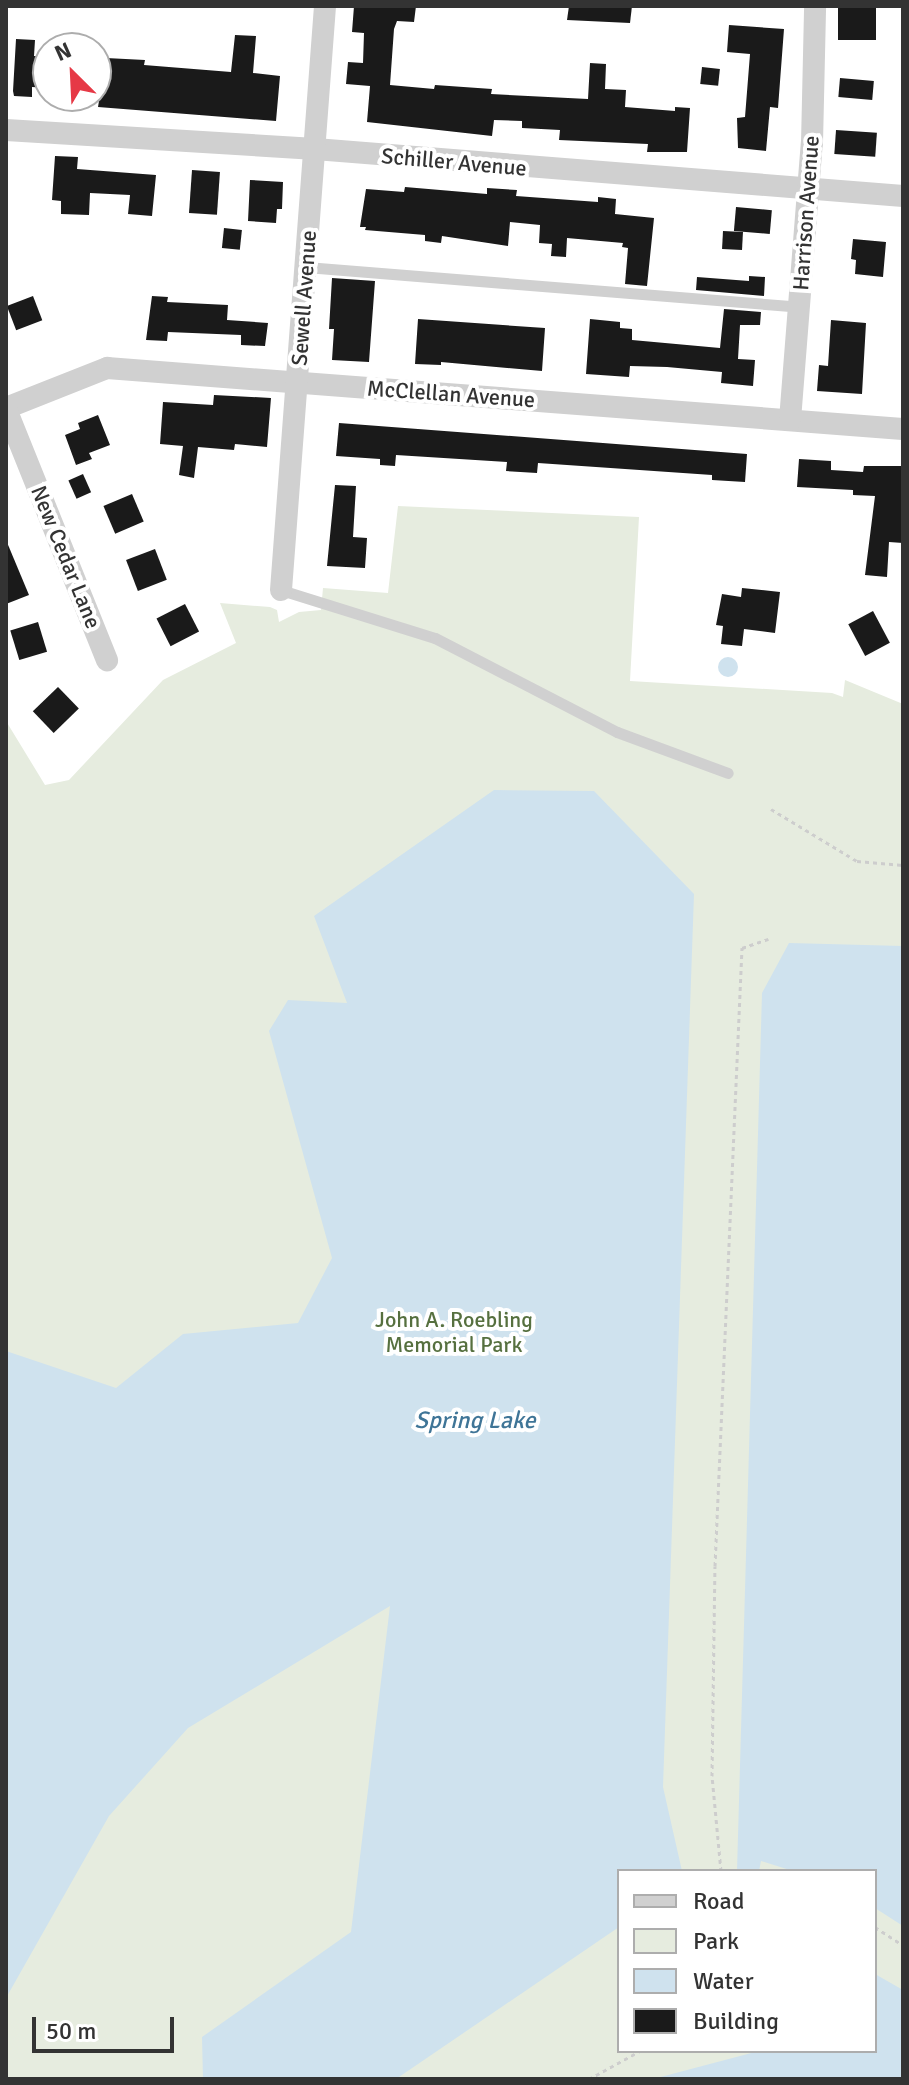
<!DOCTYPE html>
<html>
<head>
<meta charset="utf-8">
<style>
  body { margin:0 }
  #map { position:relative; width:909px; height:2085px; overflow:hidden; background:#fff; font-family:Signika,sans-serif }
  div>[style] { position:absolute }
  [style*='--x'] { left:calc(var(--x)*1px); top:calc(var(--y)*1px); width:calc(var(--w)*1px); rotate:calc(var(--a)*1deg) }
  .green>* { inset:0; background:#e6ecdf }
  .water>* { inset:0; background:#cfe2ee }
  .round { border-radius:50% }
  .building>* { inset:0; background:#1a1a1a; transform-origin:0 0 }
  .path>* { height:3px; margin-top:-1.5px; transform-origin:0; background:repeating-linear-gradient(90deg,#cdcdcd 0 4px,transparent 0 8px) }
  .service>* { height:11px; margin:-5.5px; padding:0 5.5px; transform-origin:5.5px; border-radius:5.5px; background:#d0d0d0 }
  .minor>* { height:22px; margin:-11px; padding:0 11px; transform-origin:11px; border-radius:11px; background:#d0d0d0 }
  span { translate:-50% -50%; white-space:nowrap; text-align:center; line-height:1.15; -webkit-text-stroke:8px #fff; paint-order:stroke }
  .street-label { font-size:22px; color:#333 }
  .park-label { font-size:22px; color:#56703f }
  .water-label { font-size:24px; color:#3f7597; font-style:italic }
  .frame { position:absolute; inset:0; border:8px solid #333; pointer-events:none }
  .legend { position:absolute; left:617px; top:1869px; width:260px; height:184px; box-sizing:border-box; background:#fff; border:2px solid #adadad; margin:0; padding:10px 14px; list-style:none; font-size:24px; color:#333 }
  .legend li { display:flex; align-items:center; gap:16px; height:40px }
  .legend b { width:40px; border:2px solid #adadad }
  .north { position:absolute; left:32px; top:32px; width:80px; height:80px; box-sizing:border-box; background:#fff; border:2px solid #adadad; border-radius:50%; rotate:336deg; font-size:22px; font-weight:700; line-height:32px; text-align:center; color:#333 }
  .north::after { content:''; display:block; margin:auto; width:28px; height:36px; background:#e63946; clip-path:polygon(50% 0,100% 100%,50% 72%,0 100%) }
  .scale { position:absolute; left:32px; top:2017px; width:142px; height:36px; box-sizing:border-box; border:4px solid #333; border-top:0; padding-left:10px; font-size:24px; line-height:28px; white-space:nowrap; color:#333; -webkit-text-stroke:6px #fff; paint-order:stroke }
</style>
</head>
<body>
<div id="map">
  <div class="green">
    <i style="clip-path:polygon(evenodd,398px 506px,639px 517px,630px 681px,832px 693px,843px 697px,845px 680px,903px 704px,903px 2079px,6px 2079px,6px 721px,45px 785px,69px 780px,163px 680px,236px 643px,220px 603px,270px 607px,277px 610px,279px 622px,299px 612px,321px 610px,323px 588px,388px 593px,398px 506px,619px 1871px,875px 1871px,875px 2051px,619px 2051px,619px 1871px)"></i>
  </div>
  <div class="water">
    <i class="round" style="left:718px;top:657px;width:20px;height:20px"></i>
    <i style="clip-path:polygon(494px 790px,594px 791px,694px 894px,663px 1787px,682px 1871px,619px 1871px,619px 1927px,396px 2079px,203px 2079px,202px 2037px,351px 1932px,390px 1606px,188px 1728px,109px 1816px,6px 1998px,6px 1351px,116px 1388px,183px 1334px,298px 1323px,332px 1258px,269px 1031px,288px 1000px,347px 1003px,314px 916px)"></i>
    <i style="clip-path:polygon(789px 943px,903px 946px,903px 1926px,875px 1908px,875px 1871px,793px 1871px,761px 1861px,759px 1871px,737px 1871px,762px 993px)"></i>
    <i style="clip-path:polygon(875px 1974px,903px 1990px,903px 2079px,653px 2079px,759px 2051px,875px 2051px)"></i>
  </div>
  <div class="building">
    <i style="clip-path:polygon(354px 6px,416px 6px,414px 22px,397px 21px,394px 29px,390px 85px,434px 89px,435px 85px,492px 89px,491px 94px,588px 99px,590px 63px,606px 64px,605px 89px,626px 90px,625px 107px,675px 111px,675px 107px,690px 108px,687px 152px,647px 152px,648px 144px,559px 140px,560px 130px,522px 128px,522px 121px,494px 120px,492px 136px,367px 122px,370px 86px,346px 84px,348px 62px,363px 63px,364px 33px,352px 32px)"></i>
    <i style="clip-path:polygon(569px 6px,632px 6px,630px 23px,567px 20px)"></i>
    <i style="left:838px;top:6px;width:38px;height:34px"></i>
    <i style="clip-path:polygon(729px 25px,784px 29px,778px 108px,770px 107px,766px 151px,738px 148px,737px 118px,745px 117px,750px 54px,727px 52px)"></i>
    <i style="clip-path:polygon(235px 35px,256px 36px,253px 73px,280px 76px,276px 121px,98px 107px,106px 58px,145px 60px,144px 65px,231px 72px)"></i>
    <i style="clip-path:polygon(16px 39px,35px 40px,34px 56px,48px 57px,48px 88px,32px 87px,32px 97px,14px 96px,13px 91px)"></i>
    <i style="left:702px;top:67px;width:18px;height:17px;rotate:6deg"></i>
    <i style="left:840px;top:78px;width:34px;height:19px;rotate:5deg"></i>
    <i style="left:836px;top:130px;width:41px;height:24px;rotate:4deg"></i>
    <i style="clip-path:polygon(55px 156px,78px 157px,77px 169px,156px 175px,152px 216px,128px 214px,130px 195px,90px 193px,89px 215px,61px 214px,61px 201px,52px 200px)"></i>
    <i style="left:192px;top:170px;width:28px;height:43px;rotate:4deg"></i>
    <i style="clip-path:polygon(250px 180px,283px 182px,282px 209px,277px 209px,276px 223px,248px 221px)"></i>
    <i style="clip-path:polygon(405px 187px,487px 194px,487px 188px,517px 190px,516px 196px,598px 202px,598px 197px,616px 199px,615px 214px,654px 218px,647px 286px,625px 284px,628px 248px,622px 247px,623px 243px,567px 238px,566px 257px,551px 256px,552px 244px,539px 243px,540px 225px,510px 222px,508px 246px,442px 236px,441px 243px,425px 241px,425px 235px,365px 230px,366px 227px,360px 227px,366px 189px,404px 192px)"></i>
    <i style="left:736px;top:207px;width:36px;height:24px;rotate:5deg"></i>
    <i style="left:224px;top:228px;width:18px;height:20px;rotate:6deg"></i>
    <i style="left:723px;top:231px;width:20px;height:18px;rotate:3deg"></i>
    <i style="clip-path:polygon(853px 239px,886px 242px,883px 277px,855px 274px,856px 260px,851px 259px)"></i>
    <i style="clip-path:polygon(749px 276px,765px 277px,764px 296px,696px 290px,697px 277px,749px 281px)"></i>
    <i style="clip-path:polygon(332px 278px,375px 281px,369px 362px,332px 360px,334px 329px,329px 329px)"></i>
    <i style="left:33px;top:296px;width:26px;height:28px;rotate:69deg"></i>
    <i style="clip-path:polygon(152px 296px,168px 297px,167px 302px,228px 305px,227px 320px,268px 323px,265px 346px,241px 345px,241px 335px,168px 332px,167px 341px,146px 340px)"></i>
    <i style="clip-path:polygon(724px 309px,761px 312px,760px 325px,740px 325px,738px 359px,755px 360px,753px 386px,721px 383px,722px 372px,667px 367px,630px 366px,629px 377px,586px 374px,590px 319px,620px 322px,620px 328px,632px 329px,632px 340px,720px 348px)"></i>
    <i style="clip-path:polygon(418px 319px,545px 328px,542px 371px,441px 362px,441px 365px,415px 364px)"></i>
    <i style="clip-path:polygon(831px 320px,866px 323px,862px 394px,817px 391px,819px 365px,828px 366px)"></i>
    <i style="clip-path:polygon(214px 395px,271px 398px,267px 447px,235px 444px,234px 450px,198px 447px,194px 478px,179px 475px,183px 446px,160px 444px,163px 402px,213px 405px)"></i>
    <i style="clip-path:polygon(98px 415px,110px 445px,89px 453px,92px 459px,76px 465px,65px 435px,80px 429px,78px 423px)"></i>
    <i style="clip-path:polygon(339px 423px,747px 454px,745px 482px,712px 480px,712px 475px,538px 463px,537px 473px,506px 471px,507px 462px,396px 455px,395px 466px,380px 465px,380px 459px,336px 456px)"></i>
    <i style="clip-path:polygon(799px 459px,831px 461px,831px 470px,863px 472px,864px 466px,903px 466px,903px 543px,889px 542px,887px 577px,865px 575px,875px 496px,853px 495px,853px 490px,797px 487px)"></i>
    <i style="left:83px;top:474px;width:20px;height:16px;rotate:66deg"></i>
    <i style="clip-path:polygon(335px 485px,356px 486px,353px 537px,367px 538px,365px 568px,327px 566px)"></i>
    <i style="left:132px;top:494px;width:30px;height:31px;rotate:67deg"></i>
    <i style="clip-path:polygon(6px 540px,29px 595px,6px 604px)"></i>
    <i style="left:155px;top:549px;width:33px;height:31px;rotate:69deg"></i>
    <i style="clip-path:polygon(742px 588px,780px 592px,775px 633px,744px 629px,742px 646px,721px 644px,723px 626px,716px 625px,722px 594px,741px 597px)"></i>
    <i style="left:185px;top:604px;width:31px;height:32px;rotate:63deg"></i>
    <i style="left:873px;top:611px;width:36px;height:28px;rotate:62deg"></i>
    <i style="left:38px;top:622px;width:31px;height:29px;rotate:73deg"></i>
    <i style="left:58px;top:687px;width:30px;height:35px;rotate:46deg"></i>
  </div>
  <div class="path">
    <i style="--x:771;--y:809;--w:100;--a:31.2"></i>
    <i style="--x:857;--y:861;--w:46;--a:5"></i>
    <i style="--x:721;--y:1871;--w:95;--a:-95.4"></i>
    <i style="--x:712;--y:1776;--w:210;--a:-89.2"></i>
    <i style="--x:715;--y:1566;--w:619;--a:-87.5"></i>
    <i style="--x:742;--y:948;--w:28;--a:-19"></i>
    <i style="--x:875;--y:1927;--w:33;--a:33"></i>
    <i style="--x:589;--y:2079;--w:58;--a:-28.8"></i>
  </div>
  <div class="service">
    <i style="--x:306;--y:267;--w:495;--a:4.6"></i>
    <i style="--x:281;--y:590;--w:161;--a:17.3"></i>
    <i style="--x:435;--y:638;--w:205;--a:27.3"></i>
    <i style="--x:617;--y:732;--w:118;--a:20.3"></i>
  </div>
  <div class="minor">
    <i style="--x:6;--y:130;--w:310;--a:3.5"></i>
    <i style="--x:315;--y:149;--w:590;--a:4.57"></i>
    <i style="--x:6;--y:408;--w:109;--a:-21.6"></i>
    <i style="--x:107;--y:368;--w:798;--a:4.38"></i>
    <i style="--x:6;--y:409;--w:271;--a:68.1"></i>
    <i style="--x:790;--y:420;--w:278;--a:-85.5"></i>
    <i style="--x:812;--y:143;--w:137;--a:-88.7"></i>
    <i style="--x:281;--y:590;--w:586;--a:-85.69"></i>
  </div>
  <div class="street-label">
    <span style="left:454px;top:162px;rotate:5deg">Schiller Avenue</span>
    <span style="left:806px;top:213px;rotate:-86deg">Harrison Avenue</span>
    <span style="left:304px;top:298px;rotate:-86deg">Sewell Avenue</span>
    <span style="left:451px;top:394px;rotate:4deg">McClellan Avenue</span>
    <span style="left:66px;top:557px;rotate:68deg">New Cedar Lane</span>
  </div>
  <div class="park-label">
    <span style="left:454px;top:1332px">John A. Roebling<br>Memorial Park</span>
  </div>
  <div class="water-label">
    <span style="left:475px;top:1421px">Spring Lake</span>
  </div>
  <div class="frame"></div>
  <ul class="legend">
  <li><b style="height:10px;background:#d0d0d0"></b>Road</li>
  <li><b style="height:22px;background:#e6ecdf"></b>Park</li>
  <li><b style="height:22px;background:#cfe2ee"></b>Water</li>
  <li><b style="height:22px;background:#1a1a1a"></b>Building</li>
  </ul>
  <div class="north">N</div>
  <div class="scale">50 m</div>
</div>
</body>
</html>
